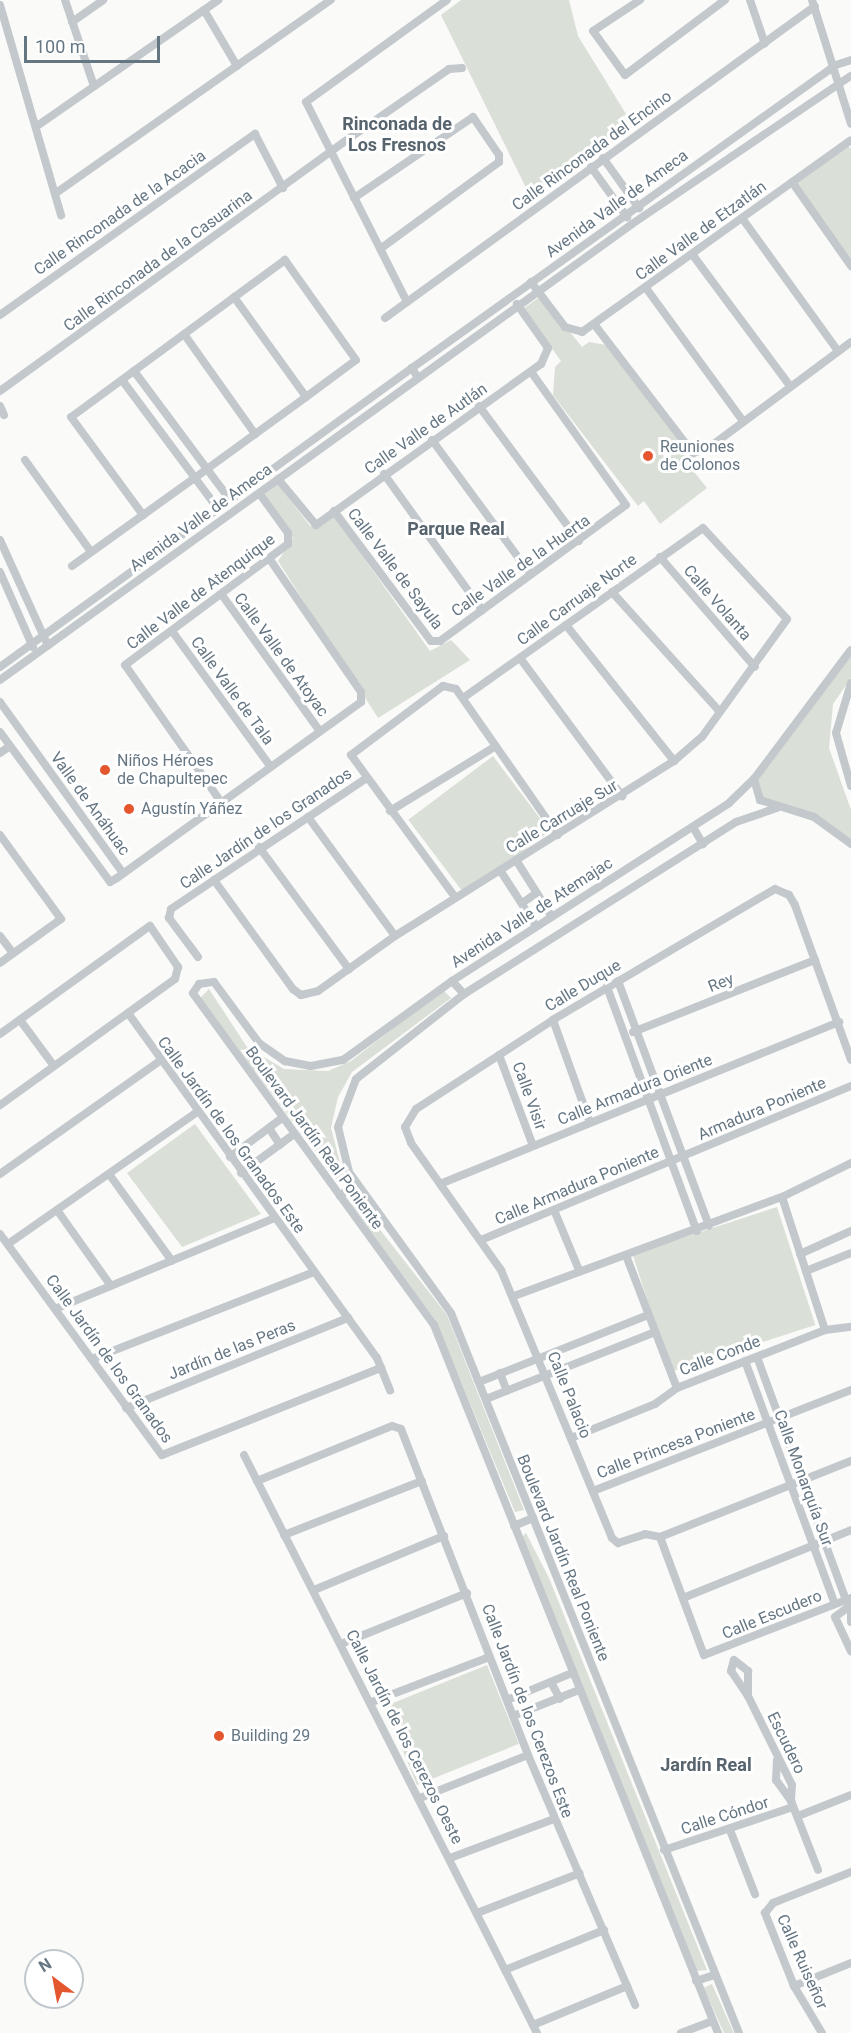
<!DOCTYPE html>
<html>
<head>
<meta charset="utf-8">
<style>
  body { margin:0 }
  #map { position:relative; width:851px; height:2033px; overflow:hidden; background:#fafaf8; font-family:Roboto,sans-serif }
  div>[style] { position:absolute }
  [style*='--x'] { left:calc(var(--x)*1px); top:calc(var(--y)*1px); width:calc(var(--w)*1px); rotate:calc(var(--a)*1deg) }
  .green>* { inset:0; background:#dadfd7; transform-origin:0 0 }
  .street>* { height:8px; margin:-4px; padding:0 4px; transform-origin:4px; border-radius:4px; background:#c3c8cc }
  .dots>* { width:16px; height:16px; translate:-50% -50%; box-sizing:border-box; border:3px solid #fff; border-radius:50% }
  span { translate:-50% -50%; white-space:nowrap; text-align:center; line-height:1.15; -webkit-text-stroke:6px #fff; paint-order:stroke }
  .street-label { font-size:16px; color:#657683 }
  .poi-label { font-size:16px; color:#657683 }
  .left { translate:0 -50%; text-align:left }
  .neighbourhood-label { font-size:18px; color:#57646e; font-weight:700 }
  .north { position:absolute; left:24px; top:1949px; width:60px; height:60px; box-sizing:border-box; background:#fff; border:2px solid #c1c8cd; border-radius:50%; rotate:328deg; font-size:16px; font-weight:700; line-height:24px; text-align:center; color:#657683 }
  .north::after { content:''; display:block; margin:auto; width:21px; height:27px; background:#e4572e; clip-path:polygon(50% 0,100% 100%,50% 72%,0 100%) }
  .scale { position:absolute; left:24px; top:36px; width:136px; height:27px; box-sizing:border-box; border:3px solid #657683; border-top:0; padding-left:8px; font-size:18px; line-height:21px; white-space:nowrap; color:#657683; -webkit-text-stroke:4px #fff; paint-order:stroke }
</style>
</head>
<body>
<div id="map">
  <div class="green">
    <i style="clip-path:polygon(461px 0,569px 0,578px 36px,634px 127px,531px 198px,441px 15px)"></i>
    <i style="clip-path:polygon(846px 146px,851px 148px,851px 261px,796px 182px)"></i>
    <i style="clip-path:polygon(541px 296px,582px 347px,589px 342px,612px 346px,696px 465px,691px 468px,707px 488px,660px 524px,644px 501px,638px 506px,553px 395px,555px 367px,561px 361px,523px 309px)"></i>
    <i style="clip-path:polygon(278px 484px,310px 526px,334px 516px,430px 651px,451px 640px,470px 660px,378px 718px,278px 561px,293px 538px,264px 495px)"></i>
    <i style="clip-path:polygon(851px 656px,851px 678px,833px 704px,829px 748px,851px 810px,851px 842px,829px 824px,768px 803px,756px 791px,755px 779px)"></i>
    <i style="left:493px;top:756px;width:94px;height:106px;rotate:53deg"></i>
    <i style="clip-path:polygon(209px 989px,247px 1047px,284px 1069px,328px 1071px,351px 1061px,443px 990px,451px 998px,352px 1072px,338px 1097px,331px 1128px,345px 1182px,339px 1184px,200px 998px)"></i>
    <i style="clip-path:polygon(195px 1124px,261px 1214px,182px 1247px,127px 1173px)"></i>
    <i style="clip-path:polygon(355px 1198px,447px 1315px,524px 1510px,515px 1512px,436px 1321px,351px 1204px)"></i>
    <i style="left:777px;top:1207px;width:124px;height:152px;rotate:72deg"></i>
    <i style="clip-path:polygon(526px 1533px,549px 1578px,707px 1970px,697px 1971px,670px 1906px,521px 1538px)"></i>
    <i style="left:487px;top:1665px;width:85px;height:110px;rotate:68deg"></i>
    <i style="left:712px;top:1984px;width:54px;height:9px;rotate:66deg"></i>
  </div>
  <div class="street">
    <i style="--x:65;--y:0;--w:91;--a:71.4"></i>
    <i style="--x:640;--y:0;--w:56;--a:146.6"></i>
    <i style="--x:593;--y:31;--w:54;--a:54"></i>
    <i style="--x:625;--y:75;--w:125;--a:-36.9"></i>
    <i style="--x:750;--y:0;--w:46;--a:71.2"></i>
    <i style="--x:812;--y:0;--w:130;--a:72.5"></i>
    <i style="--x:0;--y:5;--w:219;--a:73.8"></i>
    <i style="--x:204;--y:10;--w:65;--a:59.5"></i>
    <i style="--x:72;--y:22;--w:38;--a:-35"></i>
    <i style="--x:37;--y:126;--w:221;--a:-34.8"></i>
    <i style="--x:603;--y:158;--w:62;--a:54.2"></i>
    <i style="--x:591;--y:167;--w:62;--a:54.2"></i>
    <i style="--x:792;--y:182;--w:103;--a:54.9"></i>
    <i style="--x:56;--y:193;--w:336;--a:-35.1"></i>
    <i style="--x:354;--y:198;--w:144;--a:-34.2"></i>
    <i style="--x:473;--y:117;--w:46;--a:55.6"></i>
    <i style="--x:499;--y:155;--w:7;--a:90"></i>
    <i style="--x:499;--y:162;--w:147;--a:143.8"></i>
    <i style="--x:742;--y:218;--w:164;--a:54.2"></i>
    <i style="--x:692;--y:254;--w:164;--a:53.4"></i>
    <i style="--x:531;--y:282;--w:56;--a:52.9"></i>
    <i style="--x:565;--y:327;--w:18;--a:16"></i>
    <i style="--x:582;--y:332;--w:330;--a:-35.5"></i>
    <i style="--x:646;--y:288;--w:165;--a:53.9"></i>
    <i style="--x:234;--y:297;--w:123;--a:54.2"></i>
    <i style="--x:407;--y:302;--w:224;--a:-116.8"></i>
    <i style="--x:306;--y:102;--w:174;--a:-35.9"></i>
    <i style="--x:0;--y:315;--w:313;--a:-35.4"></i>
    <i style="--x:255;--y:134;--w:61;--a:62.6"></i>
    <i style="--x:385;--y:318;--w:531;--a:-35.96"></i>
    <i style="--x:594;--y:324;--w:163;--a:52.5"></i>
    <i style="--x:693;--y:453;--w:15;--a:-16"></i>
    <i style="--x:707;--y:449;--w:179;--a:-36.6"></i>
    <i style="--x:184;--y:334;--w:123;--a:54.6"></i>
    <i style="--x:134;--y:371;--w:161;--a:53.3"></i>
    <i style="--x:418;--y:378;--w:12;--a:-121"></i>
    <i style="--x:412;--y:368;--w:521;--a:-35.55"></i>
    <i style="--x:836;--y:65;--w:16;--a:-18"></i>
    <i style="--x:122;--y:380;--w:161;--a:53.3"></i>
    <i style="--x:0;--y:391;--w:425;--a:-35.9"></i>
    <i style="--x:344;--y:142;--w:128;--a:-34.8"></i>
    <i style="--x:449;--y:69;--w:13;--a:-4"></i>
    <i style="--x:0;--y:406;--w:10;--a:66"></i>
    <i style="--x:479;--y:406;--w:168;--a:53.5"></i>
    <i style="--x:432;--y:440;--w:167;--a:53.7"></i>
    <i style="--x:25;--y:460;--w:113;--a:54.3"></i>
    <i style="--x:384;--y:474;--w:168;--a:54.2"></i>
    <i style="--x:278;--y:479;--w:60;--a:50.4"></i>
    <i style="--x:316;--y:525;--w:277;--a:-35.6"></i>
    <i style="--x:541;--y:364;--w:17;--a:-66"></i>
    <i style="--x:548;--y:348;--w:54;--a:-125.2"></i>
    <i style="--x:334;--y:511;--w:162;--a:53.3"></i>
    <i style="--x:431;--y:641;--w:9;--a:0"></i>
    <i style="--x:440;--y:641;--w:230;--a:-36.2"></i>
    <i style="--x:626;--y:505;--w:163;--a:-125.5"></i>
    <i style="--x:0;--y:540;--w:116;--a:65.6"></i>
    <i style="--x:660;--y:557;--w:145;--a:49.2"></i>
    <i style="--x:72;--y:566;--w:166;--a:-35.7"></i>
    <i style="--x:207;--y:469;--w:122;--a:-36"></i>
    <i style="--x:306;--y:397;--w:62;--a:-36.5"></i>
    <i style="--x:356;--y:360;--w:123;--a:-125.4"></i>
    <i style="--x:285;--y:260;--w:265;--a:143.7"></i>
    <i style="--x:71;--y:417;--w:122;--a:53.7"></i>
    <i style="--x:0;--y:572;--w:82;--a:66.3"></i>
    <i style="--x:612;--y:592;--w:161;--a:48"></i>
    <i style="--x:222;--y:595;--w:166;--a:54.3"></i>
    <i style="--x:566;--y:625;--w:174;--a:51.5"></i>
    <i style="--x:172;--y:631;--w:167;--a:54"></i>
    <i style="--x:520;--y:658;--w:172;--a:53.5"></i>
    <i style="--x:0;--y:667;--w:509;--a:-35.97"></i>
    <i style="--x:0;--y:680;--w:779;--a:-35.81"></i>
    <i style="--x:632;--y:224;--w:264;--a:-34.1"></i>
    <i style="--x:851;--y:683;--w:52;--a:106.7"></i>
    <i style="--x:836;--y:733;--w:55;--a:74.2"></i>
    <i style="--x:0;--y:702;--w:211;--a:54.3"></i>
    <i style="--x:0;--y:732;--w:186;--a:53.7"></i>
    <i style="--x:110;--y:882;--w:8;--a:-30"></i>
    <i style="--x:117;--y:878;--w:301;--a:-35.8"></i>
    <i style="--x:361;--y:702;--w:10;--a:-90"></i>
    <i style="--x:361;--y:692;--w:159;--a:-124.5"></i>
    <i style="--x:0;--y:753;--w:12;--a:-35"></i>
    <i style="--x:754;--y:779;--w:22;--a:74"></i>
    <i style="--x:760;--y:800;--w:57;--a:17.5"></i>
    <i style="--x:814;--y:817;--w:46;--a:36.1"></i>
    <i style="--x:221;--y:802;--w:167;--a:-125"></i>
    <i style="--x:125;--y:665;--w:203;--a:-36.6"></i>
    <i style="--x:288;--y:544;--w:11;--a:-90"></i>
    <i style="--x:288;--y:533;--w:49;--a:-125.9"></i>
    <i style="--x:390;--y:811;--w:124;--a:-31.5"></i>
    <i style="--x:308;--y:817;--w:147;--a:53.8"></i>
    <i style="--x:693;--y:827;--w:20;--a:60"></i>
    <i style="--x:0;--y:835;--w:104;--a:54"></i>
    <i style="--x:61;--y:919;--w:75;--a:144.2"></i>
    <i style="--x:259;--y:847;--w:152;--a:53.6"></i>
    <i style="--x:516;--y:860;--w:67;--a:57.7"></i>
    <i style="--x:500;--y:870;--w:67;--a:57.3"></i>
    <i style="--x:214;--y:880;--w:135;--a:54.1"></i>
    <i style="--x:293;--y:989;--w:10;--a:37"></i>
    <i style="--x:301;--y:995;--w:17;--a:-13"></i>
    <i style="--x:318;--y:991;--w:95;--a:-35.5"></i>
    <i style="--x:395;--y:936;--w:329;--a:-32.1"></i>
    <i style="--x:674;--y:761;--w:37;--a:-41"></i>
    <i style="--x:702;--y:737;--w:145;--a:-54.2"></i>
    <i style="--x:787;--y:619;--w:124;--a:-132.7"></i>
    <i style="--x:703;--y:528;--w:294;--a:144.7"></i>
    <i style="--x:455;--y:897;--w:176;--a:-126.2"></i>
    <i style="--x:351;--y:755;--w:115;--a:-36.9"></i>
    <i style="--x:443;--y:686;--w:13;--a:13"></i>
    <i style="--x:456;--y:689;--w:178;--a:55.1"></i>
    <i style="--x:522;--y:903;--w:18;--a:-34"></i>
    <i style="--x:0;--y:936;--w:21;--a:53"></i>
    <i style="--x:198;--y:957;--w:49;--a:-126.6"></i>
    <i style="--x:169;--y:918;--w:9;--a:-77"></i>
    <i style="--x:171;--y:909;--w:234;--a:-33.8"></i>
    <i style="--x:452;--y:981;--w:18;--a:47"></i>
    <i style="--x:618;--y:981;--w:261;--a:69.6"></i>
    <i style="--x:607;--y:987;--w:260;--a:69.8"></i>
    <i style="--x:128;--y:1013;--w:425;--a:54.2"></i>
    <i style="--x:377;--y:1358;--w:35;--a:68"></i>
    <i style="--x:20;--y:1020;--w:57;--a:53.5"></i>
    <i style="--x:553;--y:1020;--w:109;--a:70.2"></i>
    <i style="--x:633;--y:1032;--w:196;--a:-21.6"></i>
    <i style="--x:0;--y:1034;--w:185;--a:-35.8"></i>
    <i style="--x:150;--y:926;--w:50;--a:55.7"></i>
    <i style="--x:178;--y:967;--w:12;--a:104"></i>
    <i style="--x:175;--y:979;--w:216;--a:144.2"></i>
    <i style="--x:499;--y:1055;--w:97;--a:69.5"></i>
    <i style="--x:851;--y:1060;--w:165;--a:-109.9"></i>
    <i style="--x:795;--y:905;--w:12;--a:-121"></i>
    <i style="--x:789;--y:895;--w:15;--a:-157"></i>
    <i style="--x:775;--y:889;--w:258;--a:149.5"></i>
    <i style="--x:553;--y:1020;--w:163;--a:147"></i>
    <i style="--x:416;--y:1109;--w:21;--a:121"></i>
    <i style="--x:405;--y:1127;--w:17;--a:69"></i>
    <i style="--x:411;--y:1143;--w:156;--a:54.7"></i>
    <i style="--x:501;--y:1270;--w:290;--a:67.5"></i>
    <i style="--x:612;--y:1538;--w:8;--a:40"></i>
    <i style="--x:618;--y:1543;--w:28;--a:-18"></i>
    <i style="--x:645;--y:1534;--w:15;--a:11"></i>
    <i style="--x:660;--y:1537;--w:126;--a:69.6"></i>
    <i style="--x:704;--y:1655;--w:158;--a:-21.2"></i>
    <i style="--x:269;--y:1128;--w:20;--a:57"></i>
    <i style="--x:230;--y:1157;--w:65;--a:-36.9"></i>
    <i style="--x:241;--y:1173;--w:66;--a:-36.3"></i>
    <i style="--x:0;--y:1174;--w:197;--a:-35.3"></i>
    <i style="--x:109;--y:1174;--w:107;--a:54.1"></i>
    <i style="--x:440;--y:1184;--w:431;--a:-22.1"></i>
    <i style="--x:340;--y:1196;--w:21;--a:-37"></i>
    <i style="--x:782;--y:1197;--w:140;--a:72.1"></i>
    <i style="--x:57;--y:1210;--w:93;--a:54.6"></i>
    <i style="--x:554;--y:1210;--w:65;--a:67.4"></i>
    <i style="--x:0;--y:1234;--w:274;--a:53.8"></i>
    <i style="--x:162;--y:1455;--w:236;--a:-21.7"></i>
    <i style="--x:481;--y:1240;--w:401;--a:-22.6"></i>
    <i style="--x:8;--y:1244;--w:231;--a:-34.9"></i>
    <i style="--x:800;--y:1254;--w:56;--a:-24.3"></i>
    <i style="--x:627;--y:1258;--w:139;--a:69"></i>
    <i style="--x:806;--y:1271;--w:48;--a:-21.8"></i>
    <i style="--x:514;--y:1296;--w:286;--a:-20.3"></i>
    <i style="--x:782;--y:1197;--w:77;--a:-26.2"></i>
    <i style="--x:55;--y:1309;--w:238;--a:-22.5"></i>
    <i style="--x:757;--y:1357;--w:259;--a:69.9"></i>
    <i style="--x:92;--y:1359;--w:238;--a:-21.4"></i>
    <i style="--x:745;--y:1361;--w:259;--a:69.7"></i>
    <i style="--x:500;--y:1373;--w:19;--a:69"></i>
    <i style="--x:479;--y:1382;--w:182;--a:-21.6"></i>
    <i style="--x:486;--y:1399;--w:182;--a:-21.6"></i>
    <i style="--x:126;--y:1408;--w:240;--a:-22.1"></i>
    <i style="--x:571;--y:1438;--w:91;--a:-22"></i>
    <i style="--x:655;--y:1404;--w:27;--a:-36"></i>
    <i style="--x:677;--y:1388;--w:159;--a:-21.4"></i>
    <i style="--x:825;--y:1330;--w:26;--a:-7"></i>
    <i style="--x:244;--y:1455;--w:648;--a:63.12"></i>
    <i style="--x:257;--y:1481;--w:146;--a:-22.2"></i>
    <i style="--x:392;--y:1426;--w:9;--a:18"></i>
    <i style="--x:401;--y:1429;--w:350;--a:68.7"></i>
    <i style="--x:528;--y:1755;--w:272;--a:66.8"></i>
    <i style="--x:593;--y:1491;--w:277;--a:-21.4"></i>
    <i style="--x:514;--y:1526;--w:21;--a:-23"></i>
    <i style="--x:284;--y:1535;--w:148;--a:-21.4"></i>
    <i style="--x:660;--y:1537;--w:206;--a:-21.7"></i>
    <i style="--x:314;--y:1590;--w:141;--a:-22.6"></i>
    <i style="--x:683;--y:1598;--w:181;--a:-22"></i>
    <i style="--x:851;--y:1605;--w:20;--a:143"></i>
    <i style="--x:835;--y:1617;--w:38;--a:65"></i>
    <i style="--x:851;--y:1606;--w:16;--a:90"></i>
    <i style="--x:341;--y:1644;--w:136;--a:-22"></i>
    <i style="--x:734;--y:1660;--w:18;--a:38"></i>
    <i style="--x:748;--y:1671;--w:25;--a:90"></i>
    <i style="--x:748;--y:1696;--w:30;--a:-124"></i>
    <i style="--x:731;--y:1671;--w:11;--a:-75"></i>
    <i style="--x:551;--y:1682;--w:19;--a:62"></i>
    <i style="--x:748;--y:1696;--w:99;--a:63.7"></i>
    <i style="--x:792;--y:1785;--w:16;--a:94"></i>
    <i style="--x:791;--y:1801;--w:74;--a:68.6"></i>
    <i style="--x:507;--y:1700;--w:70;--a:-22.6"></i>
    <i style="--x:372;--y:1702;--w:125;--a:-21"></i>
    <i style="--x:513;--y:1716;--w:71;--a:-21.5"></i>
    <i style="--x:777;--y:1760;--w:20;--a:93"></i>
    <i style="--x:776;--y:1780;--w:26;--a:54"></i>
    <i style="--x:420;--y:1798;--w:116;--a:-21.7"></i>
    <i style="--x:798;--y:1816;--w:57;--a:-21.6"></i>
    <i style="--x:730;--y:1830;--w:69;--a:68.7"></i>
    <i style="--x:664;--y:1850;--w:136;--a:-18.4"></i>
    <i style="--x:450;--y:1858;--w:111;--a:-20.6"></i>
    <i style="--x:477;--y:1913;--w:110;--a:-21.2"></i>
    <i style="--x:505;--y:1970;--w:107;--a:-22"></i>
    <i style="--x:696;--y:1981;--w:19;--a:-18"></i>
    <i style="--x:794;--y:1986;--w:61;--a:-22"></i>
    <i style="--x:533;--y:2025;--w:102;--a:-22.5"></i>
    <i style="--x:681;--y:2033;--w:33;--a:-21"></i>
    <i style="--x:718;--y:2033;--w:763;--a:-111.86"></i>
    <i style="--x:434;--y:1325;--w:410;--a:-126"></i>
    <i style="--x:193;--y:993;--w:11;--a:-56"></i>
    <i style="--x:199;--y:984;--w:15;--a:-8"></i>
    <i style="--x:214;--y:982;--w:76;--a:53.6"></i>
    <i style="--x:259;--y:1043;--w:32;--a:35"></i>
    <i style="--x:285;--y:1061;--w:26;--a:11"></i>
    <i style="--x:311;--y:1066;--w:33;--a:-11"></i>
    <i style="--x:343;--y:1060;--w:135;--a:-35.9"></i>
    <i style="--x:452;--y:981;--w:329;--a:-32.7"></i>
    <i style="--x:729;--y:803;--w:35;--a:-44"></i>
    <i style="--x:754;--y:779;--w:161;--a:-53.1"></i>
    <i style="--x:739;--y:2033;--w:775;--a:-111.8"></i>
    <i style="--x:451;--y:1313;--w:174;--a:-125.9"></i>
    <i style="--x:349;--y:1172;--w:46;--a:-103.7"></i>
    <i style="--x:338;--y:1127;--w:51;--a:-69.4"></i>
    <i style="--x:356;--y:1079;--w:137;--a:-38.2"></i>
    <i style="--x:464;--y:994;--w:322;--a:-32.3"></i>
    <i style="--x:736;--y:822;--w:43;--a:-18.9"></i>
    <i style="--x:822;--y:2033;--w:55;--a:-120.8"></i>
    <i style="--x:794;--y:1986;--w:79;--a:-111.7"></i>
    <i style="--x:765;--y:1913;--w:13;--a:-51"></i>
    <i style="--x:773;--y:1903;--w:84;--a:-21.7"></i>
  </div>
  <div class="dots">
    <i style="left:648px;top:456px;background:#e4572e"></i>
    <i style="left:105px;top:770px;background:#e4572e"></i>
    <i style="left:129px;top:809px;background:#e4572e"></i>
    <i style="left:219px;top:1736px;background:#e4572e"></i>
  </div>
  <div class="street-label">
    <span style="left:592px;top:151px;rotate:-36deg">Calle Rinconada del Encino</span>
    <span style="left:617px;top:204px;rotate:-36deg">Avenida Valle de Ameca</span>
    <span style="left:120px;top:213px;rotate:-35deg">Calle Rinconada de la Acacia</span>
    <span style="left:701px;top:231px;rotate:-36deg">Calle Valle de Etzatlán</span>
    <span style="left:158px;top:261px;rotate:-36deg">Calle Rinconada de la Casuarina</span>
    <span style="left:426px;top:429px;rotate:-35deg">Calle Valle de Autlán</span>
    <span style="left:201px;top:518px;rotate:-36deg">Avenida Valle de Ameca</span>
    <span style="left:521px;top:566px;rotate:-35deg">Calle Valle de la Huerta</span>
    <span style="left:395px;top:569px;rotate:53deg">Calle Valle de Sayula</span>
    <span style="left:201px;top:592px;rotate:-37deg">Calle Valle de Atenquique</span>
    <span style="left:577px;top:600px;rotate:-36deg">Calle Carruaje Norte</span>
    <span style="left:717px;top:603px;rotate:49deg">Calle Volanta</span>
    <span style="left:281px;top:655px;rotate:54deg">Calle Valle de Atoyac</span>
    <span style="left:232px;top:691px;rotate:54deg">Calle Valle de Tala</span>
    <span style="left:90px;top:804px;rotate:54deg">Valle de Anáhuac</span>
    <span style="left:562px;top:817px;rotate:-31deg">Calle Carruaje Sur</span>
    <span style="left:266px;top:829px;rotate:-34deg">Calle Jardín de los Granados</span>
    <span style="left:532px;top:913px;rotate:-33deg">Avenida Valle de Atemajac</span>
    <span style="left:721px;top:983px;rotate:-22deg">Rey</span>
    <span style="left:583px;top:986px;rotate:-31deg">Calle Duque</span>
    <span style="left:635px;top:1090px;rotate:-22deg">Calle Armadura Oriente</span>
    <span style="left:529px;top:1096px;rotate:70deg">Calle Visir</span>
    <span style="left:762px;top:1109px;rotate:-23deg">Armadura Poniente</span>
    <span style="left:231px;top:1135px;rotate:54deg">Calle Jardín de los Granados Este</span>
    <span style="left:314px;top:1138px;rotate:54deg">Boulevard Jardín Real Poniente</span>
    <span style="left:577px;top:1186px;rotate:-23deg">Calle Armadura Poniente</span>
    <span style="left:232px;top:1350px;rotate:-22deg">Jardín de las Peras</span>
    <span style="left:720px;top:1356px;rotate:-21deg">Calle Conde</span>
    <span style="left:109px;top:1359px;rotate:54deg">Calle Jardín de los Granados</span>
    <span style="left:569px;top:1395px;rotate:68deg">Calle Palacio</span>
    <span style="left:676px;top:1444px;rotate:-21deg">Calle Princesa Poniente</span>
    <span style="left:803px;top:1478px;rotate:70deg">Calle Monarquía Sur</span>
    <span style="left:563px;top:1558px;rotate:68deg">Boulevard Jardín Real Poniente</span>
    <span style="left:772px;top:1615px;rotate:-22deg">Calle Escudero</span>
    <span style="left:527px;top:1711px;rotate:69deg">Calle Jardín de los Cerezos Este</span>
    <span style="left:404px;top:1737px;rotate:63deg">Calle Jardín de los Cerezos Oeste</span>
    <span style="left:786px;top:1743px;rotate:64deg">Escudero</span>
    <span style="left:725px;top:1816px;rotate:-18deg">Calle Cóndor</span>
    <span style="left:802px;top:1962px;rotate:66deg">Calle Ruiseñor</span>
  </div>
  <div class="poi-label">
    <span class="left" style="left:660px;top:456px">Reuniones<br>de Colonos</span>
    <span class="left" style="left:117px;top:770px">Niños Héroes<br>de Chapultepec</span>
    <span class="left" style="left:141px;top:809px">Agustín Yáñez</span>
    <span class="left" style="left:231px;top:1736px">Building 29</span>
  </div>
  <div class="neighbourhood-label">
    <span style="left:397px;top:135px">Rinconada de<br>Los Fresnos</span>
    <span style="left:456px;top:529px">Parque Real</span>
    <span style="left:706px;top:1765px">Jardín Real</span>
  </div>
  <div class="north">N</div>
  <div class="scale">100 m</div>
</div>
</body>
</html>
